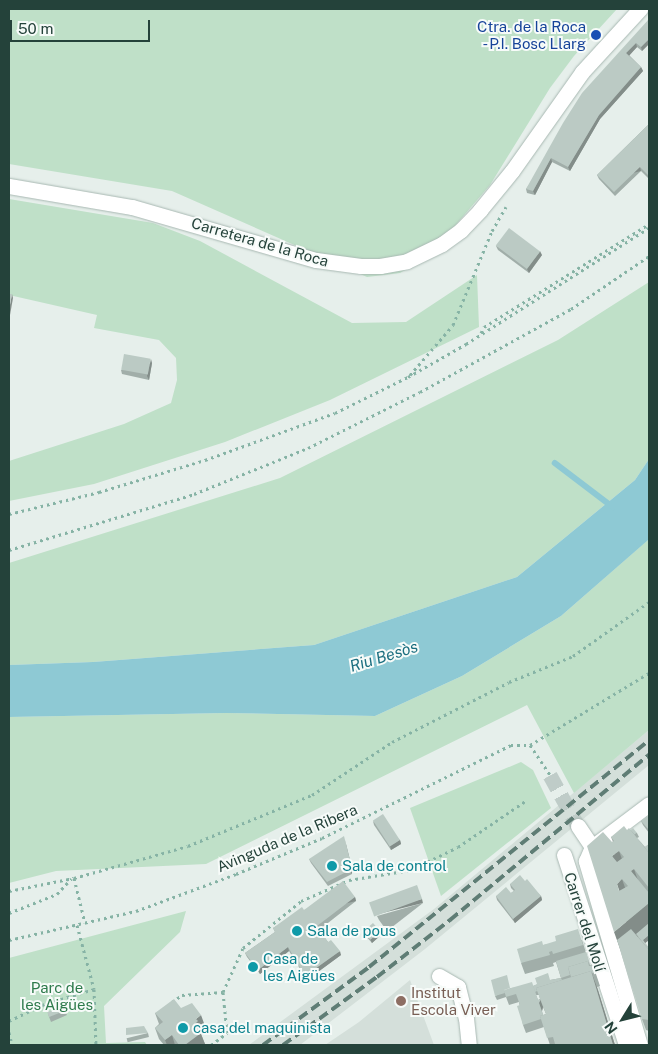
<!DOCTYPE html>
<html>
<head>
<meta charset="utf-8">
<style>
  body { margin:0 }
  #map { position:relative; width:658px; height:1054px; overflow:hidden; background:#e6efeb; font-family:"Public Sans",sans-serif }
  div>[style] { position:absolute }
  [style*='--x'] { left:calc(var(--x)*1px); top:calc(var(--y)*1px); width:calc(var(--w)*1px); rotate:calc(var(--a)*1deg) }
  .built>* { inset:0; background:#d4dfda }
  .green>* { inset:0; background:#bfe0c8 }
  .water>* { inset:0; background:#8ec9d4 }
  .stream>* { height:5.5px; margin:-2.75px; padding:0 2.75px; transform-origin:2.75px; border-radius:2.75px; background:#8ec9d4 }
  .street-tunnel>* { height:15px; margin-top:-7.5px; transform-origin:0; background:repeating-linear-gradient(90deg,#bfccc8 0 15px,transparent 0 23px) }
  .path>* { height:3px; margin-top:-1.5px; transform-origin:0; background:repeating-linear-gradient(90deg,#86b3a5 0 2.5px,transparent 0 6.5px) }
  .roads { filter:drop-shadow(0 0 1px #a8b8b2) drop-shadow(0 0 1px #a8b8b2) }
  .street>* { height:15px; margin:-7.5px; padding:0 7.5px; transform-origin:7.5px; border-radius:7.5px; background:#fff }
  .secondary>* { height:15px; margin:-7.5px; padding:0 7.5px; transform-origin:7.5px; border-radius:7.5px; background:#fff }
  .rail>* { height:4px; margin-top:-2px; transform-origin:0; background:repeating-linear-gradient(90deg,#5f7d75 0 10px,transparent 0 15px) }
  .wall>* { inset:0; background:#a1aea9; transform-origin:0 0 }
  .shaded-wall>* { inset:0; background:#838d89; transform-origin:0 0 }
  .building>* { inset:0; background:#bbcac4; transform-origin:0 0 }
  .dots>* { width:14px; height:14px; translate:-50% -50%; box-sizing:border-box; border:2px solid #f7fbf9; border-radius:50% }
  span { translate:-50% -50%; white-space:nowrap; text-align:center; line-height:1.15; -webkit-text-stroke:4px #f7fbf9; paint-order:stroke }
  .transit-label { font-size:15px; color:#164399 }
  .right { translate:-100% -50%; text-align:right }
  .street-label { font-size:15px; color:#24423a }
  .culture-label { font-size:15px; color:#0d838f }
  .left { translate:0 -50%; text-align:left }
  .park-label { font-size:15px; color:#2d7a4b }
  .education-label { font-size:15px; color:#785e54 }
  .water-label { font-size:16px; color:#1c6f80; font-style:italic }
  .frame { position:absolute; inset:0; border:10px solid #24423a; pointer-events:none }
  .north { position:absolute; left:598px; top:994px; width:50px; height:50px; -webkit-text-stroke:4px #f7fbf9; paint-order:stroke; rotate:234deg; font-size:14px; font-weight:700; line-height:20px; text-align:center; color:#24423a }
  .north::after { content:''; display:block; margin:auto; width:18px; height:22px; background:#24423a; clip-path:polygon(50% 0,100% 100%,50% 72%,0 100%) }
  .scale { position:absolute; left:10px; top:20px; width:140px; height:22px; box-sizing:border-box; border:2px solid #24423a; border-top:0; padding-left:6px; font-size:15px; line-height:18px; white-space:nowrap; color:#24423a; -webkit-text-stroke:4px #f7fbf9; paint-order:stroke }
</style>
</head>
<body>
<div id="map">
  <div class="built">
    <i style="clip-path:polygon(649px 730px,649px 765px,425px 949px,300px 1045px,249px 1045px,434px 909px)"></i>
    <i style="clip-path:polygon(410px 980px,434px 1045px,325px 1045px,359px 1022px)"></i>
  </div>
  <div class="green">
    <i style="clip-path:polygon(9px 9px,617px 9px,574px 56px,550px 88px,490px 185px,429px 256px,400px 273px,367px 277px,172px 191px,9px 164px)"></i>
    <i style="clip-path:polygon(9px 199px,153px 223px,200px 241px,352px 323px,406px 322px,477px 275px,479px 327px,330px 400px,225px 442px,94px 484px,9px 501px,9px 461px,124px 424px,171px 403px,177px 380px,176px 358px,159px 340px,94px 328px,97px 315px,9px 295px)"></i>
    <i style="clip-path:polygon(649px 282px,649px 459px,635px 480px,517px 577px,314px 645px,93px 662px,9px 665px,9px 563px,280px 478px,558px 340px)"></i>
    <i style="clip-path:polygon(649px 539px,649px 730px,574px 793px,527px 705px,206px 864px,56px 871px,9px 883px,9px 717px,226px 713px,375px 716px,462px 676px,561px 616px)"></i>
    <i style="clip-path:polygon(521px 762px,533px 770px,551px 808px,441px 896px,410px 808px)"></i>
    <i style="clip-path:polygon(186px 911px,180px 932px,104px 1006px,106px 1043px,145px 1042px,147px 1045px,9px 1045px,9px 958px)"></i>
  </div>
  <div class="water">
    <i style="clip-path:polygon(649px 459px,649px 539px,647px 541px,561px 616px,462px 676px,375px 716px,226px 713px,9px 717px,9px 665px,93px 662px,314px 645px,517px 577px,635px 480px)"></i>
  </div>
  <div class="stream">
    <i style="--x:555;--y:463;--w:73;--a:37.2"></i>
  </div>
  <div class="street-tunnel">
    <i style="--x:550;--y:775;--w:58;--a:61.2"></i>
  </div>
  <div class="path">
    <i style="--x:481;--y:333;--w:7;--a:-63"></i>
    <i style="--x:484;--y:327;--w:195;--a:-32"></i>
    <i style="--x:410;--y:375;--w:66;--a:-49.3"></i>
    <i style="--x:453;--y:325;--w:102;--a:-67.5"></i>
    <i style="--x:492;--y:231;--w:28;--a:-60"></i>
    <i style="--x:9;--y:514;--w:93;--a:-13.7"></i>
    <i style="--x:99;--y:492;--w:111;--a:-16.8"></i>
    <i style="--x:205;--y:460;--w:138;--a:-19.9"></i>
    <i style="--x:335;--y:413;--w:81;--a:-26.3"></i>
    <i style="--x:408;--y:377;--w:67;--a:-29.6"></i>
    <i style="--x:466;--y:344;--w:217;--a:-32.4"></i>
    <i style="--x:9;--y:550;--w:193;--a:-16.8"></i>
    <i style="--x:194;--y:494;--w:123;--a:-22"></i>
    <i style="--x:308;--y:448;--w:125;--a:-26.6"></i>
    <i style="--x:420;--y:392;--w:172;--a:-28.8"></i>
    <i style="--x:571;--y:309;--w:94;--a:-34.2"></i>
    <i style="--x:530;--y:745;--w:139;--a:-31.2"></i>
    <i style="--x:530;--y:745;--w:36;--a:56"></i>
    <i style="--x:74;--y:878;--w:46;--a:76.3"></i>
    <i style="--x:9;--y:891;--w:66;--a:-11.3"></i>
    <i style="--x:74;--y:878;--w:118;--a:-15.7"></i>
    <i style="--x:188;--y:846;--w:134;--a:-22.4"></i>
    <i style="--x:312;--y:795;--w:96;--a:-33.5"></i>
    <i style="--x:392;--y:742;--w:131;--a:-27.1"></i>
    <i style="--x:509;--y:682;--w:69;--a:-22.1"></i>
    <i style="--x:573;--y:656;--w:93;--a:-35.4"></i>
    <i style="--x:9;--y:913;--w:52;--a:-21.6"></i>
    <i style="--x:57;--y:894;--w:21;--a:-47"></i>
    <i style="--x:77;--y:925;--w:66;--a:75.1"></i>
    <i style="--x:9;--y:940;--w:130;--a:-12.9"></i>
    <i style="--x:136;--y:911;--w:107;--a:-20.3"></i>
    <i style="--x:236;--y:874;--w:93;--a:-22.7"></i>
    <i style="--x:322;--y:838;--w:211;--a:-26.2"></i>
    <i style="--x:511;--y:745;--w:19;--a:0"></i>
    <i style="--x:172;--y:1002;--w:12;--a:-35"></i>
    <i style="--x:182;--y:995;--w:41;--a:-4.2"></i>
    <i style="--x:9;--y:1021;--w:37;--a:-26"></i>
    <i style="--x:42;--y:1005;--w:54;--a:-17.1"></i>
    <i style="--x:94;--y:989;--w:56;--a:88"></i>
    <i style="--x:9;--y:1032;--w:13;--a:77"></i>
    <i style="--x:211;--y:1045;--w:20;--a:-37"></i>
    <i style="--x:227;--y:1033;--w:41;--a:-95.6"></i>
    <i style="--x:223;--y:992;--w:48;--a:-65.6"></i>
    <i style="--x:243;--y:948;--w:75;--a:-39"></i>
    <i style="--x:301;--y:901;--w:52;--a:-23.6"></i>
    <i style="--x:349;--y:880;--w:62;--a:-9.3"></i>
    <i style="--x:410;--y:870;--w:53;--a:-25.6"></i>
    <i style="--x:458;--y:847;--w:83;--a:-34.3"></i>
  </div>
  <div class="roads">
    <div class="street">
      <i style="--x:578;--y:826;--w:25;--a:56"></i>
      <i style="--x:564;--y:855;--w:200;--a:71.9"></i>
      <i style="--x:439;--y:976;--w:22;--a:30"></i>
      <i style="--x:458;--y:987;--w:32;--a:76"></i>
      <i style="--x:466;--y:1018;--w:27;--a:84"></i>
      <i style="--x:640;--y:1045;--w:192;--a:-106.4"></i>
      <i style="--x:586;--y:861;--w:15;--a:-67"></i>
      <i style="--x:592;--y:847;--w:71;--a:-37"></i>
    </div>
    <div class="secondary">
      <i style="--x:9;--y:186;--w:125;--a:9.7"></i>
      <i style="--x:132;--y:207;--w:191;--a:16.1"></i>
      <i style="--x:316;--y:260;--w:45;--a:7.6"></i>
      <i style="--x:361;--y:266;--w:19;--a:0"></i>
      <i style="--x:380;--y:266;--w:27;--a:-10"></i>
      <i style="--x:407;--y:261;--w:39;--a:-26"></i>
      <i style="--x:442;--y:244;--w:24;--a:-36"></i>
      <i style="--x:461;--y:230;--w:28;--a:-46"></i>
      <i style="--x:480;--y:210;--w:50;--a:-50.6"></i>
      <i style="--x:512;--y:171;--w:121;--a:-54.7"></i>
      <i style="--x:582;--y:72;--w:86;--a:-47.4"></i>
    </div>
  </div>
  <div class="rail">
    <i style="--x:263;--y:1045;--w:132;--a:-36.3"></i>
    <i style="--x:369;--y:967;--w:360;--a:-39"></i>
    <i style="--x:283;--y:1045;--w:116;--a:-35.9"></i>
    <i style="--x:377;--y:977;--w:93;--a:-38"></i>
    <i style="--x:450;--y:920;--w:259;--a:-39.7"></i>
  </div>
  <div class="wall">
    <i style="clip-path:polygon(649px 19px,649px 44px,642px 51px,637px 47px,629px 55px,641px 67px,643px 71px,600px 119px,570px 171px,552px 162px,535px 195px,527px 193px,526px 189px)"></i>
    <i style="clip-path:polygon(649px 124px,649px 179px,641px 171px,615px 196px,599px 179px,597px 175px)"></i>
    <i style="clip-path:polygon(496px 246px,542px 255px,529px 273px,498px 250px)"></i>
    <i style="clip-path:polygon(152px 363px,149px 380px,122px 374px,121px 370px)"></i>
    <i style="clip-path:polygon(649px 818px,649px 833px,643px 825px,641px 821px)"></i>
    <i style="clip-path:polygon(373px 821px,400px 840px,401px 844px,391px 850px,374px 825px)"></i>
    <i style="clip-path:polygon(627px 830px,631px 830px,637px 833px,639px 837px,637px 838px,645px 847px,649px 844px,649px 940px,645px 943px,649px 948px,649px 1031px,646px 1030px,642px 1019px,613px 842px,611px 837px)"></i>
    <i style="clip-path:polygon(309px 859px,352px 868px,352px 874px,328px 886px,311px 863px)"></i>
    <i style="clip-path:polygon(525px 881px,541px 896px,542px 900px,515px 923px,497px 900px,496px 896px,511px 893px,514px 891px,511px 888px,510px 884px)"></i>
    <i style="clip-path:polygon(355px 897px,356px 901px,319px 930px,328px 942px,341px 955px,307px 980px,289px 951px,260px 974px,247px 957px,245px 953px,275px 932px,273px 928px,304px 910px)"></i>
    <i style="clip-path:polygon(423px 903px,387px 931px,379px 920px,377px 916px)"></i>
    <i style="clip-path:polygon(363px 931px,381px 935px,372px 943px,365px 935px)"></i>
    <i style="clip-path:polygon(evenodd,582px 940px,590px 965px,593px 965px,600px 986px,597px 987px,615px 1045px,550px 1045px,544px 1027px,526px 1033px,523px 1025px,519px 1002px,509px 1005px,506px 997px,497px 1000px,495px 996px,511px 988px,533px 986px,550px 980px,561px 978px,556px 962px,553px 963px,554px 966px,525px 974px,521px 963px,543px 945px,582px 940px,536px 995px,539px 995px,540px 999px,538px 1000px,536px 995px,582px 940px,543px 1007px,546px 1014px,543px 1015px,542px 1011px,543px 1007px)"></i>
    <i style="clip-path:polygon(181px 1008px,205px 1026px,201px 1029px,202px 1032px,201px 1034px,205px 1044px,203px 1045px,164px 1045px,159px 1039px,155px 1028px,159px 1024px,155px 1013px)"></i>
    <i style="clip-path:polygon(65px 1011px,67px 1015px,51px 1022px,48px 1014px)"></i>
    <i style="left:148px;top:1033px;width:4px;height:22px;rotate:76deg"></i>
  </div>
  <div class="shaded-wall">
    <i style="clip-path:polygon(649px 39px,649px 44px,642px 51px,641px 47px)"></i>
    <i style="clip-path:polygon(636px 43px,637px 47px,628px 57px,626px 53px)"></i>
    <i style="clip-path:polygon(641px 67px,643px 71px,600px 119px,570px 171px,568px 167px,599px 115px)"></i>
    <i style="clip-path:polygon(551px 158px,552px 162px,535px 195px,533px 191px)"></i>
    <i style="left:640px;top:167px;width:4px;height:36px;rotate:76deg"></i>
    <i style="clip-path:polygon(540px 251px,542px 255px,529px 273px,527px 269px)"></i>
    <i style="clip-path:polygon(12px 294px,13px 298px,10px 315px,9px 310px)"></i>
    <i style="clip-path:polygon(151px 359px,152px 363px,149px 380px,147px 376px)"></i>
    <i style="clip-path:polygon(345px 840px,352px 868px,352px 874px,350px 870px)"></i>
    <i style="clip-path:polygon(400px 840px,401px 844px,391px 850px,390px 846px)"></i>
    <i style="clip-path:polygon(619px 851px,626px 870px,619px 876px,612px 856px)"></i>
    <i style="clip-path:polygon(634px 869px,641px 889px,631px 871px)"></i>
    <i style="clip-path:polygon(622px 879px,629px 899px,626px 910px,617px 884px)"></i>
    <i style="clip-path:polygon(541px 896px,542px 900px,515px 923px,513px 919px)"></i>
    <i style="left:355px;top:897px;width:4px;height:48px;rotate:76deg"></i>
    <i style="left:422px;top:899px;width:4px;height:46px;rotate:76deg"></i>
    <i style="clip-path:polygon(649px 903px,649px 928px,621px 951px,614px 932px)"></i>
    <i style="clip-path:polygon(380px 931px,381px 935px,372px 943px,370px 939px)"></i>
    <i style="clip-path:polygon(649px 935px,649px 940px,644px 944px,643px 940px)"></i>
    <i style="clip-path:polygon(288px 947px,289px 951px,260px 974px,258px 970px)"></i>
    <i style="clip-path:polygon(340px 951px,341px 955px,307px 980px,305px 976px)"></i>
    <i style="clip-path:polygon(591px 971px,598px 990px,615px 1045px,613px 1045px)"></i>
    <i style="clip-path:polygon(540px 999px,543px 1007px,542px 1011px,539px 1003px)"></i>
    <i style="clip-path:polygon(201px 1015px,205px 1026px,201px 1029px,202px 1032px,201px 1034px,205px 1044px,203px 1045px,185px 1045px,196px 1019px)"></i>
    <i style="clip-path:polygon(172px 1035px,175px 1045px,167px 1045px,165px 1040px)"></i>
  </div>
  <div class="building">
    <i style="clip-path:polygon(649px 19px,649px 39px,641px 47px,636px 43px,626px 53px,641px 67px,599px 115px,568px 167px,551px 158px,533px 191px,526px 189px,563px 123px,582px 93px)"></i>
    <i style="clip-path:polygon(649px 124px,649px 176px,640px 167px,614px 192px,597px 175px)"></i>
    <i style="left:509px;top:228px;width:39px;height:22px;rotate:37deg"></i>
    <i style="clip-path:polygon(9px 294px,12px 294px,9px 310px)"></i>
    <i style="left:124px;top:354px;width:27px;height:16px;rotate:10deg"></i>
    <i style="left:383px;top:814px;width:31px;height:12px;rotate:57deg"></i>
    <i style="clip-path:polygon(647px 816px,649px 818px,649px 830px,641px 821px)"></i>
    <i style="clip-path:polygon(evenodd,624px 826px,627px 830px,629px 828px,649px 853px,649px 888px,634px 869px,631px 871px,649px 893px,649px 903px,614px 932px,587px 846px,603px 832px,612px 842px,614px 841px,611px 837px,624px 826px,619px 851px,624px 857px,617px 862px,612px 856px,619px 851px,624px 826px,622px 879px,628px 886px,619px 891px,617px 884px,622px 879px)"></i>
    <i style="left:633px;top:828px;width:6px;height:3px;rotate:51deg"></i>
    <i style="clip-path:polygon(344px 836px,351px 864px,350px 870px,327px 882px,309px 859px)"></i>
    <i style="clip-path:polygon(638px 839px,645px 847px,649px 844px,649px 853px)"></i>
    <i style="clip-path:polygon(520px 875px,525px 881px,527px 879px,541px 896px,513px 919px,496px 896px,506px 887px,511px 893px,515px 890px,510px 884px)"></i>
    <i style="clip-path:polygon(343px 881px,355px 897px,317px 926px,328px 942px,331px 940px,340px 951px,305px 976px,288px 947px,258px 970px,245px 953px,275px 932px,273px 928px,302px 907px,304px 910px)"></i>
    <i style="left:417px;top:885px;width:15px;height:51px;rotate:70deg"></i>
    <i style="left:373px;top:923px;width:11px;height:13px;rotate:49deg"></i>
    <i style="clip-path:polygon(649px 923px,649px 935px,643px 940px,649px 948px,649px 950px,636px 934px)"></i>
    <i style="clip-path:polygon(578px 929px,583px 945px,553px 954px,552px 951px,549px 952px,550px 955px,521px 963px,517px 949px,542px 941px,543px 945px,556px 941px,555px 936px)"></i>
    <i style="clip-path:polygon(631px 929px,649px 950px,649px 1020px,642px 1019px,617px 940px)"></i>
    <i style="clip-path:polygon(586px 952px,590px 965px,588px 961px,568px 967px,570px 975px,561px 978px,556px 961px)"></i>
    <i style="clip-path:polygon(588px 961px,589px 966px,593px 965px,595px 972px,592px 973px,591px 971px,571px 977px,568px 967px)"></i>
    <i style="clip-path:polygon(591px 971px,613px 1045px,550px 1045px,555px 1044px,553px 1037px,547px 1038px,540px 1016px,546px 1014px,536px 988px)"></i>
    <i style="clip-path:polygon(548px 973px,550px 980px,561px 978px,562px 980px,536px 988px,537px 991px,535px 992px,533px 986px,537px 984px,535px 978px)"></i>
    <i style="clip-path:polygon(507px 975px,510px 988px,504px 990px,505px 993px,495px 996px,491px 980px)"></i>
    <i style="clip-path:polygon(532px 982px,538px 1000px,541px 999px,539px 1003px,543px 1015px,540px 1016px,541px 1019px,523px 1025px,517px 1006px,520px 1005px,516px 994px,506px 997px,504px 990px)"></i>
    <i style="clip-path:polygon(174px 999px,181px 1008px,192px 1003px,201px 1015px,196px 1019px,198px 1021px,194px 1025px,201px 1033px,185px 1045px,179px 1045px,172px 1035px,165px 1040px,155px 1028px,163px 1022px,155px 1013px)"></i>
    <i style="left:63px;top:1006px;width:5px;height:17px;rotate:68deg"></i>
    <i style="clip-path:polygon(144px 1026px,148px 1033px,126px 1035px,126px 1028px)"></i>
  </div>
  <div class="dots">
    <i style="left:596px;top:35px;background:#1a4fb4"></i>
    <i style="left:332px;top:866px;background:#0f9aa8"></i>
    <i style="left:297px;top:931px;background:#0f9aa8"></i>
    <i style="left:253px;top:967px;background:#0f9aa8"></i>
    <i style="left:401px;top:1001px;background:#8d6e63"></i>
    <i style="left:183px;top:1028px;background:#0f9aa8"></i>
  </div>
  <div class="transit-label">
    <span class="right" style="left:586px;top:35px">Ctra. de la Roca<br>- P.I. Bosc Llarg</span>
  </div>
  <div class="street-label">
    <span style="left:260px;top:242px;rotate:16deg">Carretera de la Roca</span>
    <span style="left:287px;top:838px;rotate:-23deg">Avinguda de la Ribera</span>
    <span style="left:585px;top:922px;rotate:72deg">Carrer del Molí</span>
  </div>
  <div class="culture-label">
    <span class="left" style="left:342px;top:866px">Sala de control</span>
    <span class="left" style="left:307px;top:931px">Sala de pous</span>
    <span class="left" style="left:263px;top:967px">Casa de<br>les Aigües</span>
    <span class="left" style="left:193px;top:1028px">casa del maquinista</span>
  </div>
  <div class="park-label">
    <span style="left:57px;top:996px">Parc de<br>les Aigües</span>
  </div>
  <div class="education-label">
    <span class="left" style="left:411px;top:1001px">Institut<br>Escola Viver</span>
  </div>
  <div class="water-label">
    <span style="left:384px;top:657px;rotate:-17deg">Riu Besòs</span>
  </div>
  <div class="frame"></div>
  <div class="north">N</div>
  <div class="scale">50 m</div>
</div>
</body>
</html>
